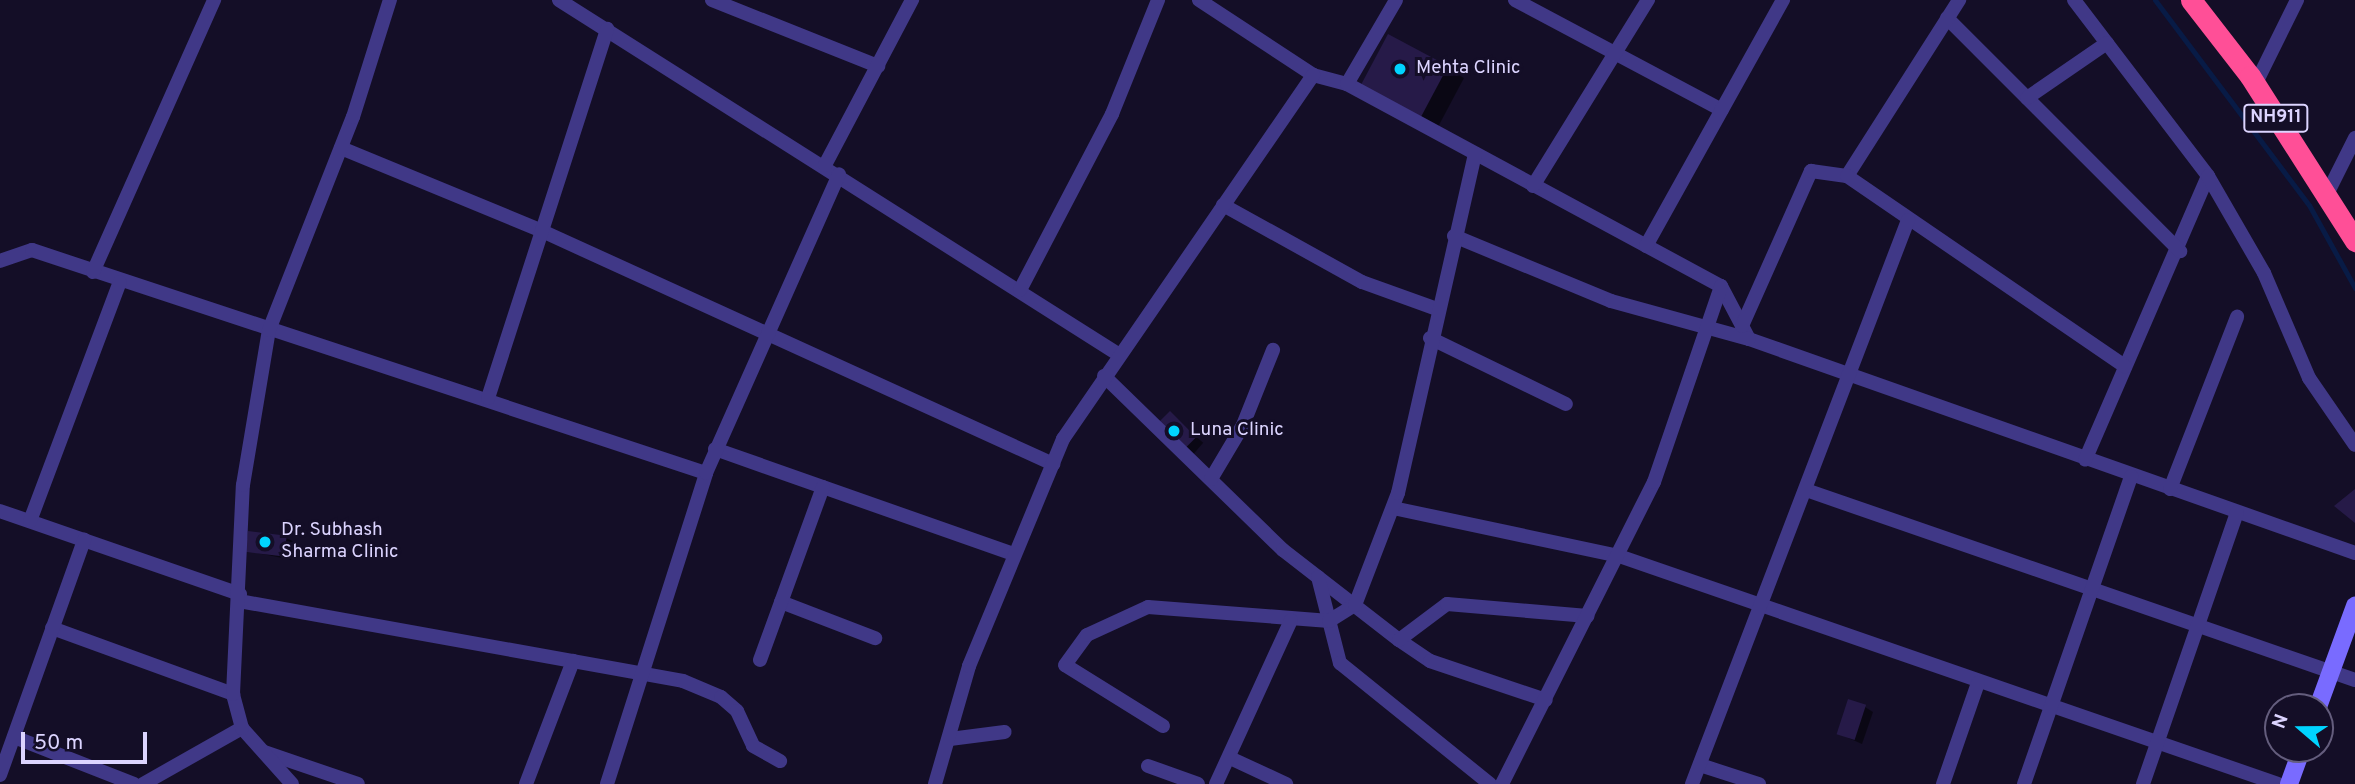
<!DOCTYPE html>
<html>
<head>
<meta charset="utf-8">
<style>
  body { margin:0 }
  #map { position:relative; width:2355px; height:784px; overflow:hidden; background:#140e27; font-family:Overpass,sans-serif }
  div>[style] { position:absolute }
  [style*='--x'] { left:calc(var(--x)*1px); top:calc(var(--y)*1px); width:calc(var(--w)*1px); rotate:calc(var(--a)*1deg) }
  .shadow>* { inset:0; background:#0007; transform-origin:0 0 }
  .stream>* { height:5px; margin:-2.5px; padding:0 2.5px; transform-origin:2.5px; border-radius:2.5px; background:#081b46 }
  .building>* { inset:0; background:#261a48; transform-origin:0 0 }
  .street>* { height:14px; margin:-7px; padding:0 7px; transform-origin:7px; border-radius:7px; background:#403887 }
  .secondary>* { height:18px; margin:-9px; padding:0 9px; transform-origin:9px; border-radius:9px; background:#796bff }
  .highway>* { height:21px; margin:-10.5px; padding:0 10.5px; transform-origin:10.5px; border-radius:10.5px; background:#ff4f97 }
  .dots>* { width:19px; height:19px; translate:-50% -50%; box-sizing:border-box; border:4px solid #140e27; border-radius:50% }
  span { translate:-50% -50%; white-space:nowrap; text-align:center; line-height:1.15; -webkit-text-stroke:6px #140e27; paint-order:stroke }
  .shield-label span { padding:2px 5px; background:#140e27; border:2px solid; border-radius:5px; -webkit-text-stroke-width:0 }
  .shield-label { font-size:18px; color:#dcd4ff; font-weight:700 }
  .poi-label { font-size:19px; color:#dcd4ff }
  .left { translate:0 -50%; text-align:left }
  .north { position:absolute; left:2264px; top:693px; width:70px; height:70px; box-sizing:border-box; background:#140e27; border:2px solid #645d7d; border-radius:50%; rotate:290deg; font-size:19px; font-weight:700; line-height:28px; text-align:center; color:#dcd4ff }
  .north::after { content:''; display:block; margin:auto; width:24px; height:32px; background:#00d4ff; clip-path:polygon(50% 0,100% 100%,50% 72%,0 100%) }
  .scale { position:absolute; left:21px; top:732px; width:126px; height:32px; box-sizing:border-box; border:4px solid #dcd4ff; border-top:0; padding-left:9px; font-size:21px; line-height:24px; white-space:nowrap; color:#dcd4ff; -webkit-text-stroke:5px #140e27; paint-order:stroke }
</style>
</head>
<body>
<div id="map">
  <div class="shadow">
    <i style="clip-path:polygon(1447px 68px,1464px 78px,1438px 127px,1362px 86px)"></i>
    <i style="left:1170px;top:414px;width:44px;height:17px;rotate:41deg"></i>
    <i style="clip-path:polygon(286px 538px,295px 542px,292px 560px,248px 551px)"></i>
    <i style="clip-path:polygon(1865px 707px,1873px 712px,1862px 744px,1837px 733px)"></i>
  </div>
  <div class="stream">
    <i style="--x:2155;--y:0;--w:256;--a:53.1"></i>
    <i style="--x:2309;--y:205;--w:95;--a:61"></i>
  </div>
  <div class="building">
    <i style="left:1388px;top:34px;width:68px;height:60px;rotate:28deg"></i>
    <i style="left:1170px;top:411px;width:37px;height:21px;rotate:45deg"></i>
    <i style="clip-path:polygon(2355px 489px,2355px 523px,2334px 506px)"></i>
    <i style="left:248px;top:531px;width:39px;height:21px;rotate:7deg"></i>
    <i style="left:1848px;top:699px;width:19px;height:37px;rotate:18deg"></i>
  </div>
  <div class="street">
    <i style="--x:559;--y:0;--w:662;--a:32.35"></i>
    <i style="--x:712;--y:0;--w:179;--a:21.7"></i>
    <i style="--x:1199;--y:0;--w:136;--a:33.3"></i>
    <i style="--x:1313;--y:75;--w:35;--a:15"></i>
    <i style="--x:1347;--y:84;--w:425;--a:28.4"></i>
    <i style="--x:1721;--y:286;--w:60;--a:62.2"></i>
    <i style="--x:1749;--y:339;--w:643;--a:19.45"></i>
    <i style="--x:1515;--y:0;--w:234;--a:28"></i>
    <i style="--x:2074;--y:0;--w:221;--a:52.7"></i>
    <i style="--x:2208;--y:176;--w:309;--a:113.4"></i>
    <i style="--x:1947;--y:18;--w:330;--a:45"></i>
    <i style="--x:1347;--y:84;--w:97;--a:-59.7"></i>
    <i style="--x:2255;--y:85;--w:95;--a:-63.7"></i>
    <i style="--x:2027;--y:98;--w:97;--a:-34.5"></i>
    <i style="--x:341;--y:148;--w:217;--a:22.4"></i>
    <i style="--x:542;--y:231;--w:562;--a:24.51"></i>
    <i style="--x:825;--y:165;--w:187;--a:-62.2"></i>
    <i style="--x:1847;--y:176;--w:209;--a:-57.5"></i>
    <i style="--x:2208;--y:176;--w:112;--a:60"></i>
    <i style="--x:2264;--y:273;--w:114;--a:66.8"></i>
    <i style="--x:2309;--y:378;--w:81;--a:55.5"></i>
    <i style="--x:1533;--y:186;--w:219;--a:-58.3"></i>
    <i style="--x:2326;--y:196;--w:65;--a:-63.4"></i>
    <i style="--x:1223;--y:205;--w:159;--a:29"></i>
    <i style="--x:1362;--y:282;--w:80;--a:19.8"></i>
    <i style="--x:1454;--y:236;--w:170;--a:22.5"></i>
    <i style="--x:1611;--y:301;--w:143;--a:15.4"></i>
    <i style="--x:1646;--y:246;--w:282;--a:-60.9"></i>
    <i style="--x:0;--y:261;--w:34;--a:-19"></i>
    <i style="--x:32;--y:250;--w:710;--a:18.31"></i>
    <i style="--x:93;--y:272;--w:298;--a:-66"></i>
    <i style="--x:1020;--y:290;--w:199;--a:-62.4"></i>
    <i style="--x:1112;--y:114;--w:123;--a:-68"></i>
    <i style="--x:1742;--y:326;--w:170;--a:-66"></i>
    <i style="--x:1811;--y:171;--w:36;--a:8"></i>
    <i style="--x:1847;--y:176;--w:337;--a:34.4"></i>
    <i style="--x:1430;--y:338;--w:151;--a:25.9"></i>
    <i style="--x:1104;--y:376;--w:250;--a:44.2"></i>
    <i style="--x:1283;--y:550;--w:147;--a:37.8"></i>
    <i style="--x:1399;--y:640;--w:37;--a:34"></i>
    <i style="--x:1430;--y:661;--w:122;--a:18.6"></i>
    <i style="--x:488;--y:398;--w:388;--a:-72.1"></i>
    <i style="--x:715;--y:449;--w:316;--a:19.4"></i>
    <i style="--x:1211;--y:479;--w:63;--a:-59.3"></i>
    <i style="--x:1243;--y:425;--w:81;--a:-68.2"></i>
    <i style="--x:2170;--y:489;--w:185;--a:-68.7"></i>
    <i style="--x:1806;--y:490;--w:581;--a:19.09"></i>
    <i style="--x:1393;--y:508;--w:231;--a:12"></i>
    <i style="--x:1619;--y:556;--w:697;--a:19.08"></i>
    <i style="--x:0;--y:511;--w:254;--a:19.1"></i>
    <i style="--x:30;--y:521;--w:255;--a:-69.4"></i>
    <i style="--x:1318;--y:577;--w:89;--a:75.7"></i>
    <i style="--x:1340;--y:663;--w:193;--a:38.9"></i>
    <i style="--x:239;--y:601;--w:451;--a:10.2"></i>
    <i style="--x:683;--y:681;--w:41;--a:22.8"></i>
    <i style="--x:721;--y:697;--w:21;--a:41"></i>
    <i style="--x:737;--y:711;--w:38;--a:65"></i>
    <i style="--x:753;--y:746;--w:31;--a:29"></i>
    <i style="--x:781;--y:602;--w:101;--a:21"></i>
    <i style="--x:52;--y:628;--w:193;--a:20"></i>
    <i style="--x:1399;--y:640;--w:60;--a:-36.9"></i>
    <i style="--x:1447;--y:604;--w:141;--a:4.9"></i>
    <i style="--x:760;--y:660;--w:184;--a:-70"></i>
    <i style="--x:1163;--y:726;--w:115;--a:-148.1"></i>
    <i style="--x:1065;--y:665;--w:37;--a:-54"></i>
    <i style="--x:1087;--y:635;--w:67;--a:-24.7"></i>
    <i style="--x:1148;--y:607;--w:182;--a:4.4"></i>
    <i style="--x:1329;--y:621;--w:31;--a:-32"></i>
    <i style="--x:1355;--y:605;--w:120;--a:-69"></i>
    <i style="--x:1398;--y:493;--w:348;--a:-77.2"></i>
    <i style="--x:14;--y:737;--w:129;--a:21.4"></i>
    <i style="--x:950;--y:739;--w:55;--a:-7.3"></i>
    <i style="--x:264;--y:752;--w:99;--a:18.8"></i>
    <i style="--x:1230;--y:758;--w:62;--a:24.9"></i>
    <i style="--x:1700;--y:765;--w:62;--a:17.9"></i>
    <i style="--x:1148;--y:766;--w:53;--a:19.8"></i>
    <i style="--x:0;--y:775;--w:250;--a:-70.3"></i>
    <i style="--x:143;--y:784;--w:114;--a:-29.5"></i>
    <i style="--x:292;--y:784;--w:75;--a:-131.8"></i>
    <i style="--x:242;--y:728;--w:35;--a:-105"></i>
    <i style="--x:233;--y:694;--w:209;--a:-87.3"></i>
    <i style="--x:243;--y:485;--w:157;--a:-80.5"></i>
    <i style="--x:269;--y:330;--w:229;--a:-68.5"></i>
    <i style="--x:353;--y:117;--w:123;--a:-72.5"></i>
    <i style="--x:526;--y:784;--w:132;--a:-69.1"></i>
    <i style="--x:607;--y:784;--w:326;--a:-72.3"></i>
    <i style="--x:706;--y:473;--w:327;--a:-66"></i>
    <i style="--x:935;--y:784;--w:123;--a:-73.9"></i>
    <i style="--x:969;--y:666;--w:246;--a:-67.5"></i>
    <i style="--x:1063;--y:439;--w:442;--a:-55.5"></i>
    <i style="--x:1216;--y:784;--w:180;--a:-65.4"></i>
    <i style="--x:1502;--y:784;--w:338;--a:-63.3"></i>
    <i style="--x:1654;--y:482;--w:207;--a:-71.1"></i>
    <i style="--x:1692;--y:784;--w:604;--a:-69.04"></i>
    <i style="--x:1943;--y:784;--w:107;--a:-70.9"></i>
    <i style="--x:2024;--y:784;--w:326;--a:-70.8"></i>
    <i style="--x:2143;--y:784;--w:287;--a:-70.9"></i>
  </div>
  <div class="secondary">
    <i style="--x:2318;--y:707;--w:108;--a:-69.9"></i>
    <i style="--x:2289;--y:784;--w:37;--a:-70"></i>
  </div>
  <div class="highway">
    <i style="--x:2191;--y:0;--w:96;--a:52.2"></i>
    <i style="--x:2250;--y:76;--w:196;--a:57.5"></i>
  </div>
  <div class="dots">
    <i style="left:1400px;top:69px;background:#00d4ff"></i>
    <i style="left:1174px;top:431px;background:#00d4ff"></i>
    <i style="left:265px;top:542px;background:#00d4ff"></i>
  </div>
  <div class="shield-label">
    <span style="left:2276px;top:118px">NH911</span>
  </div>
  <div class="poi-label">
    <span class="left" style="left:1416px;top:69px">Mehta Clinic</span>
    <span class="left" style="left:1190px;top:431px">Luna Clinic</span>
    <span class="left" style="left:281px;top:542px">Dr. Subhash<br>Sharma Clinic</span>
  </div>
  <div class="north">N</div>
  <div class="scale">50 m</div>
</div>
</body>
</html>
